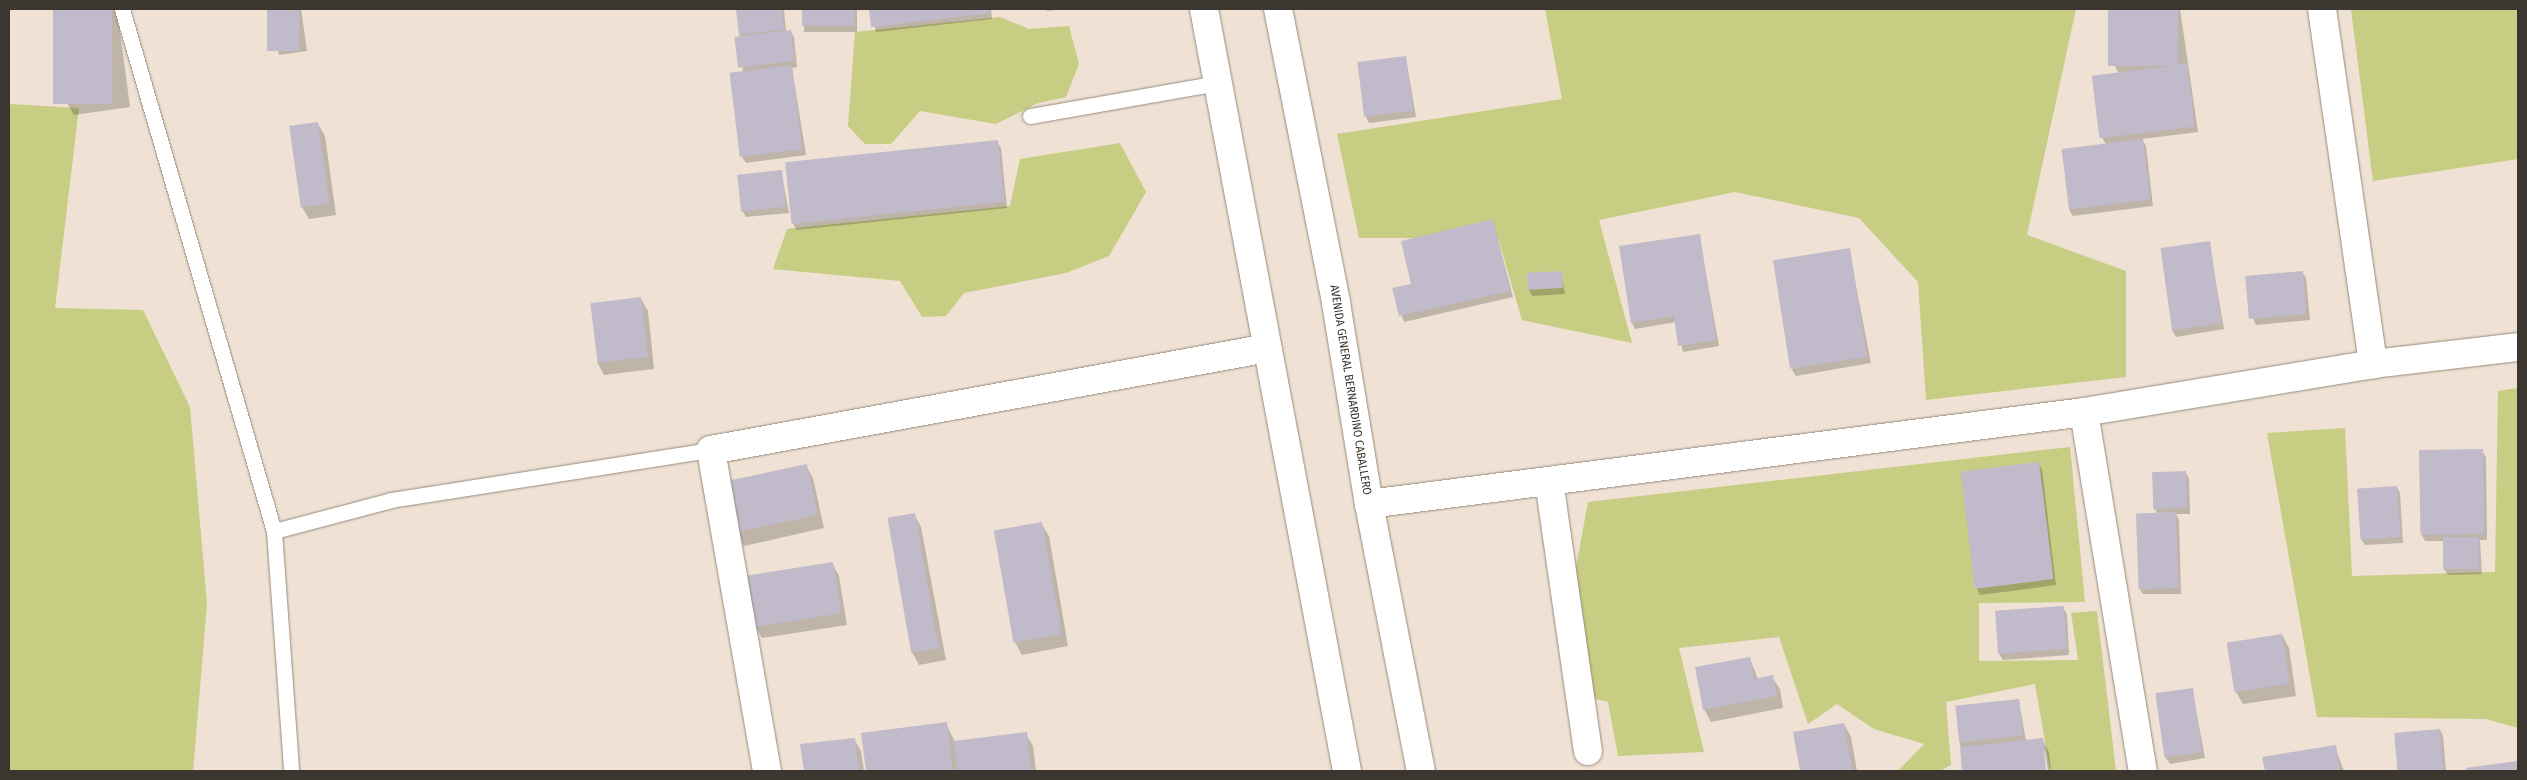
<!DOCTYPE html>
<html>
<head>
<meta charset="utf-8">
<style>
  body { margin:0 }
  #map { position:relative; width:2527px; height:780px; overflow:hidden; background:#efe1d3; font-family:"Fira Sans Condensed",sans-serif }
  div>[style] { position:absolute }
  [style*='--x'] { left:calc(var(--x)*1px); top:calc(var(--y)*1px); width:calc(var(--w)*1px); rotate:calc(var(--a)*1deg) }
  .green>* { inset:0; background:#c7cd82 }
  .shadow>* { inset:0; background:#0003; transform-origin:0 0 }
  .building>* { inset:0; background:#c0bacb; transform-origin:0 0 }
  .roads { filter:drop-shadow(0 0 1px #96897c) drop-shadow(0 0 1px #96897c) }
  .lane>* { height:15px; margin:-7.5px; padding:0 7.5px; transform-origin:7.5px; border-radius:7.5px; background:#fff }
  .street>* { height:28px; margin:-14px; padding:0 14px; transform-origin:14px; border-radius:14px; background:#fff }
  .secondary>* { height:28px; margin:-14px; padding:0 14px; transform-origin:14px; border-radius:14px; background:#fff }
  span { translate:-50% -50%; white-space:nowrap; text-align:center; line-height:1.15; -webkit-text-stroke:4px #fff; paint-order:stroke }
  .street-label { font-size:12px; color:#3b3630 }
  .frame { position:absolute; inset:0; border:10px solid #3b3630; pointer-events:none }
</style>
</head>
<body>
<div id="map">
  <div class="green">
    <i style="clip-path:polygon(1545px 9px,2076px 9px,2027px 235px,2126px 271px,2126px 377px,1926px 400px,1918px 282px,1859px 218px,1735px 192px,1599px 220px,1632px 343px,1522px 320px,1498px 238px,1359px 238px,1337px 134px,1562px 99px)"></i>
    <i style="clip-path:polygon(2351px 9px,2518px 9px,2518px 159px,2373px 181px)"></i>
    <i style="clip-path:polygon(1000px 17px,1029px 29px,1069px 26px,1079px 64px,1066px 97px,1038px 103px,996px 124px,920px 111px,891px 144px,865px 144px,848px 126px,855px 32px)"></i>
    <i style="clip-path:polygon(9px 104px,79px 108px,55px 308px,143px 310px,190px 407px,207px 604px,193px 771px,9px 771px)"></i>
    <i style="clip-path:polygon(1120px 143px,1146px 192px,1109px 256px,1066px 273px,964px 293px,946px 316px,922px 317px,900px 281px,773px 269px,787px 229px,1010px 206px,1020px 159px)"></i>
    <i style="clip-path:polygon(2518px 388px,2518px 728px,2486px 719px,2317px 717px,2267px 433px,2345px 428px,2352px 576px,2495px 572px,2498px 391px)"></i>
    <i style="clip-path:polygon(2070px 447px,2085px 602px,1979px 603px,1979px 661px,2078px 660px,2071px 613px,2097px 611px,2116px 771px,2050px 771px,2035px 684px,1946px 702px,1951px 765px,1940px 771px,1898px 771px,1924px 744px,1874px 729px,1837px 704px,1808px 724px,1779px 637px,1679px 648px,1704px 752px,1618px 756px,1608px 702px,1565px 691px,1569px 606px,1588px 502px)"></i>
  </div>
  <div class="shadow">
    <i style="clip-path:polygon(55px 9px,117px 9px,130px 107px,74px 115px,67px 103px)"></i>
    <i style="clip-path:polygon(269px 9px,301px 9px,307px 51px,279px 55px)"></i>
    <i style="clip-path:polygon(737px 9px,784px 9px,786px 32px,790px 31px,794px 37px,797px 67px,792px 68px,806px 155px,746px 163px,742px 157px,743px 73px)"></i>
    <i style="left:804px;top:9px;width:53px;height:23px"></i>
    <i style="clip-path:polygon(871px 9px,991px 9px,992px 19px,876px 32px)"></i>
    <i style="clip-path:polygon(1046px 9px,1067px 9px,1047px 11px)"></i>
    <i style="clip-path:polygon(2109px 9px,2180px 9px,2198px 132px,2142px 139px,2146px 146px,2153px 206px,2073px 216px,2069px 210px,2106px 144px,2102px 138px,2119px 74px,2115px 66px)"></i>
    <i style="clip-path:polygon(1406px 58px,1416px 117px,1369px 123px,1366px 117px)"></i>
    <i style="clip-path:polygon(318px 124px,325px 136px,336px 215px,309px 219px,302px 207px,291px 127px)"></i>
    <i style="clip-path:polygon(997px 142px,1001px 148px,1007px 208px,796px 230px,793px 223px)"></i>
    <i style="clip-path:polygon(781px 171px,789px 213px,746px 217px,742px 210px)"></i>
    <i style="clip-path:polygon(1493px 221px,1513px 297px,1404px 322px,1393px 289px,1412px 285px)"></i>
    <i style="clip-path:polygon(1699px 235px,1719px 346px,1683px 352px,1676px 322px,1635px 329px,1632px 323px)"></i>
    <i style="clip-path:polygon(2209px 243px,2224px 329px,2176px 337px,2172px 330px)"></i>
    <i style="clip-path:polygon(1849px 250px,1871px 363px,1796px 376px,1792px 370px)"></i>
    <i style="clip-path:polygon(1561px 272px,1565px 294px,1532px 296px,1529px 290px)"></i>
    <i style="clip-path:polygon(2302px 272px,2306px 278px,2310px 320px,2256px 325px,2253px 318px)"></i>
    <i style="clip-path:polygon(641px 299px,648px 311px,654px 369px,604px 375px,597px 362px)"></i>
    <i style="clip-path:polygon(2421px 451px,2482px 451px,2486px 457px,2487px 540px,2480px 540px,2482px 574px,2448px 575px,2444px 569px,2445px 541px,2425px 541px,2422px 535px)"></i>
    <i style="clip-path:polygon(2038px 463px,2042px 469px,2056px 585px,1980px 595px,1977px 589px)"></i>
    <i style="clip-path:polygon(806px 466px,813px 478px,824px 528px,744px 546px,737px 533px)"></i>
    <i style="clip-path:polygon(2185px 472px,2189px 478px,2190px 514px,2176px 514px,2179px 520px,2181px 594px,2143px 594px,2139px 588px,2158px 514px,2155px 509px)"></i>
    <i style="clip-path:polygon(2397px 487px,2400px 493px,2403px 543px,2365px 545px,2361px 539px,2358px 489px)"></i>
    <i style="clip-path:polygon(914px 514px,921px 527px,946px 660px,919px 665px,912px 652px)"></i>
    <i style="clip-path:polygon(1041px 523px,1049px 536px,1068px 646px,1022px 655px,1015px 642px,995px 532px)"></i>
    <i style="clip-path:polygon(832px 563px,839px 576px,847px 625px,762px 638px,755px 626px)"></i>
    <i style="clip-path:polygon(2063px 608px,2067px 614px,2069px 655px,2003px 660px,1999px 654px)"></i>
    <i style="clip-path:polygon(2282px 635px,2289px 648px,2296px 696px,2243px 704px,2236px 692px)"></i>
    <i style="clip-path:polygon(1750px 659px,1758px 679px,1772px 677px,1780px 689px,1783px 708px,1711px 722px,1704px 709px)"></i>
    <i style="clip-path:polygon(2192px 689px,2205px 758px,2170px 764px,2166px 758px)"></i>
    <i style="clip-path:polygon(2019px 701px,2026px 741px,2042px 739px,2049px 752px,2051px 771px,2048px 771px,2045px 751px,2043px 751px,2045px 771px,1964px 771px,1960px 743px)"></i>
    <i style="clip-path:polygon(946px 724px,955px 742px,1026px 734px,1033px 746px,1036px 771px,867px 771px,863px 734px)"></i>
    <i style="clip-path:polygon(1844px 724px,1851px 737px,1857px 771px,1802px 771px,1795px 733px)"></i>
    <i style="clip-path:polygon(2440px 730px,2443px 736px,2446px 771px,2398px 771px,2395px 734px)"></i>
    <i style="clip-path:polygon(854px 739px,861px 751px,864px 771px,805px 771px,802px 745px)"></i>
    <i style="clip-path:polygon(2335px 747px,2344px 771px,2266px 771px,2264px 758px)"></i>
    <i style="clip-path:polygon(2516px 763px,2518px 771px,2467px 771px,2467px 769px)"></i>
  </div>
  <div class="building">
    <i style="left:53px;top:9px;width:59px;height:95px"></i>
    <i style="left:267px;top:9px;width:32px;height:42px"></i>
    <i style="clip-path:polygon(736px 9px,782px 9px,784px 29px,739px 35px)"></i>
    <i style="left:802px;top:9px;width:52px;height:17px"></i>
    <i style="clip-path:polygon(869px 9px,989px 9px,989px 13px,871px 27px)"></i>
    <i style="left:2108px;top:9px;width:70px;height:57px"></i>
    <i style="left:791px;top:30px;width:31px;height:57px;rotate:83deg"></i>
    <i style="left:1406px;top:56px;width:55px;height:49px;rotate:83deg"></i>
    <i style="left:2187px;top:64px;width:63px;height:96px;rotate:83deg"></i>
    <i style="left:792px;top:65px;width:85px;height:63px;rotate:83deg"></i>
    <i style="left:318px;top:122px;width:82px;height:29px;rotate:82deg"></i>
    <i style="left:2143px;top:139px;width:61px;height:82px;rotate:83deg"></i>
    <i style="left:998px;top:140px;width:62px;height:214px;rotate:84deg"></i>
    <i style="left:782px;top:170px;width:37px;height:45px;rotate:84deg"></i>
    <i style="clip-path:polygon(1493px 219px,1510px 291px,1399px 316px,1392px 288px,1411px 284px,1401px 241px)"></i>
    <i style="clip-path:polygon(1700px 234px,1716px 340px,1678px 346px,1674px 316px,1631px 323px,1619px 246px)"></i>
    <i style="left:2210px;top:241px;width:83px;height:50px;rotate:82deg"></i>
    <i style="left:1850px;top:248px;width:110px;height:78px;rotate:81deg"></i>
    <i style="left:1562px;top:271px;width:17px;height:35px;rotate:87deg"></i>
    <i style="left:2303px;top:271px;width:43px;height:58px;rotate:85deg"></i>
    <i style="left:641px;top:297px;width:60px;height:51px;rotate:83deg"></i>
    <i style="left:2483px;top:449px;width:85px;height:64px;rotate:89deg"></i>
    <i style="left:2039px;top:462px;width:118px;height:79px;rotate:83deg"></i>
    <i style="left:807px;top:464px;width:52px;height:84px;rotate:78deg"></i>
    <i style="left:2186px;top:471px;width:37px;height:34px;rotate:88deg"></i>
    <i style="left:2397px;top:486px;width:51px;height:40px;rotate:86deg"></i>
    <i style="left:2176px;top:512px;width:76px;height:40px;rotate:88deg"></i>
    <i style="left:915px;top:513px;width:137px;height:28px;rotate:80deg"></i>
    <i style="left:1042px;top:522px;width:114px;height:49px;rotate:80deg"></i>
    <i style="left:2443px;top:537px;width:36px;height:32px"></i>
    <i style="left:833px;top:562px;width:52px;height:88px;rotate:81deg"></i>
    <i style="left:2064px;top:606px;width:43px;height:69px;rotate:86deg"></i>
    <i style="left:2282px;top:634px;width:50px;height:56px;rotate:81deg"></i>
    <i style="clip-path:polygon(1750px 657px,1754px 679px,1773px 675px,1777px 696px,1703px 710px,1695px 667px)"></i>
    <i style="left:2193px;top:688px;width:65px;height:38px;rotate:82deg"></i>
    <i style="left:2019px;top:699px;width:37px;height:64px;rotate:84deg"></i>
    <i style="clip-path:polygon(947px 722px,953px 771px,866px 771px,861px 733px)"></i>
    <i style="clip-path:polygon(1844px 723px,1853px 771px,1800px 771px,1793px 732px)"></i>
    <i style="left:2440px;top:729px;width:42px;height:46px;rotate:85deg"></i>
    <i style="clip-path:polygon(1027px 732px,1031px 771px,957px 771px,954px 741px)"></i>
    <i style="clip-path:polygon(855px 738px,859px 771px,804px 771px,800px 744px)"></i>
    <i style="clip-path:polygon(2043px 738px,2046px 771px,1962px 771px,1960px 747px)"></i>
    <i style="clip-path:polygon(2336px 745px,2340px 771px,2265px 771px,2262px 757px)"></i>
    <i style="clip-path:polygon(2517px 761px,2518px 771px,2466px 771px,2466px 768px)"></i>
  </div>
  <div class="roads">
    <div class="lane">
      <i style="--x:122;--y:9;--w:544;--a:73.77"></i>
      <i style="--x:274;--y:531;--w:241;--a:85.9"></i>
      <i style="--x:1030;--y:116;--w:191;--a:-10"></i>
      <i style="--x:274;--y:531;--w:121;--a:-14.8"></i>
      <i style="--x:391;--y:500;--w:324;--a:-8.9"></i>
    </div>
    <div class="street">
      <i style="--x:2322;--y:9;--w:359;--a:81.8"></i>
      <i style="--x:2084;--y:412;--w:364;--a:80.7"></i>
      <i style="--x:1549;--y:481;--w:273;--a:81.8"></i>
      <i style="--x:1369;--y:504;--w:721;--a:-7.33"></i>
      <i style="--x:2084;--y:412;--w:293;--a:-9.4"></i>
      <i style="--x:2373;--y:364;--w:146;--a:-6.7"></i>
      <i style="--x:767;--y:771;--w:326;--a:-99.9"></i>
      <i style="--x:711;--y:450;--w:566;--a:-10.38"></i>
    </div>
    <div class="secondary">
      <i style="--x:1204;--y:9;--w:775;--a:79.37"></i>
      <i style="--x:1278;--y:9;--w:300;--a:78.8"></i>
      <i style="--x:1336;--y:303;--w:204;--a:80.7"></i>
      <i style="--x:1369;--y:504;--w:272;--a:79"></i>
    </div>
  </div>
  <div class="street-label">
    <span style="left:1350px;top:390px;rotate:81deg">AVENIDA GENERAL BERNARDINO CABALLERO</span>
  </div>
  <div class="frame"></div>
</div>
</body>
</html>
